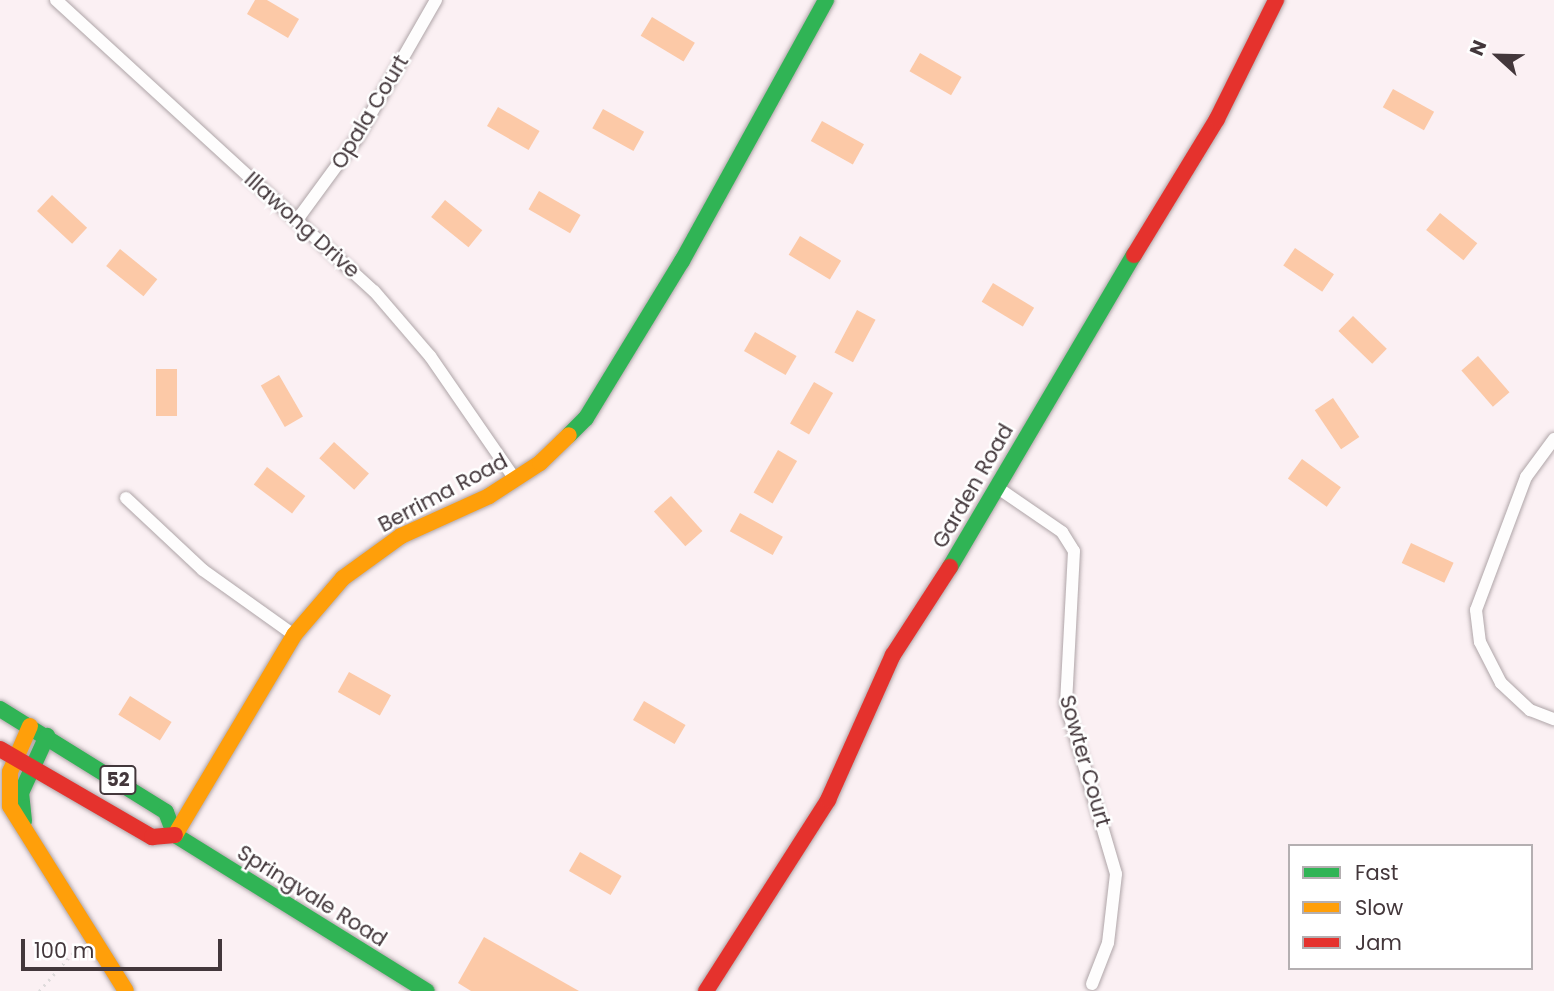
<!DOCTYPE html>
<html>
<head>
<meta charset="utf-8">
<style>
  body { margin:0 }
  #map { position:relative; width:1554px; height:991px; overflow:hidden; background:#fbf0f3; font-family:Poppins,sans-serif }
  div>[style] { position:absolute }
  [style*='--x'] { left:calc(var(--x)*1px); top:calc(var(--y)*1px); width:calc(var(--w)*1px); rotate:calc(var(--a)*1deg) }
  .green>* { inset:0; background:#fcc9a7; transform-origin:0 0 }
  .path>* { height:2.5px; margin-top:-1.25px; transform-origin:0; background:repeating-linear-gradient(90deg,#dedadb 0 2px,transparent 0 7px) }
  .roads { filter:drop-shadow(0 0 2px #afa5a8) drop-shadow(0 0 2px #afa5a8) }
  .street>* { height:12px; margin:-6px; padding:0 6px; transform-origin:6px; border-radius:6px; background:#fefdfd }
  .fast>* { height:16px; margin:-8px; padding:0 8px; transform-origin:8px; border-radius:8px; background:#30b455 }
  .slow>* { height:16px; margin:-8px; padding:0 8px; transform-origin:8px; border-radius:8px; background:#ff9f0a }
  .jam>* { height:16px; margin:-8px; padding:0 8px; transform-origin:8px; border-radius:8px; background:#e5322d }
  span { translate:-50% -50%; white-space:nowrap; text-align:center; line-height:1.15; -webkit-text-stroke:5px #fff; paint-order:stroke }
  .shield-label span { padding:2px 5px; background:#fff; border:2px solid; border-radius:5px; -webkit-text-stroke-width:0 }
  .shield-label { font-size:19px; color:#43373b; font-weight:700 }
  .street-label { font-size:21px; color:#43373b }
  .legend { position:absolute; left:1288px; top:844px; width:245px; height:126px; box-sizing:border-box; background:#fff; border:2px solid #b4afb1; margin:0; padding:9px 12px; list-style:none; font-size:21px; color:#43373b }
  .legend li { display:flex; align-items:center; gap:14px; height:35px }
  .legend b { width:35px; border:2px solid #b4afb1 }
  .north { position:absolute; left:1463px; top:21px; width:70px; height:70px; -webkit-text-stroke:5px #fff; paint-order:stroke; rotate:292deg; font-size:19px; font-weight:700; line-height:28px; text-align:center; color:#43373b }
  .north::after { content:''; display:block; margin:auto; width:24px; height:32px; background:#43373b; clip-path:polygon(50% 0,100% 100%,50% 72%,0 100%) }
  .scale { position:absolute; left:21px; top:939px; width:201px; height:32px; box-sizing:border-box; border:4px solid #43373b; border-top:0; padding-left:9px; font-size:21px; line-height:24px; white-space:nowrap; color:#43373b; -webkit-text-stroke:5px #fff; paint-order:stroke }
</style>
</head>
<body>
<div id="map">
  <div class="green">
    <i style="clip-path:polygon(255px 0,267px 0,299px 19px,288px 38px,247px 14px)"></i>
    <i style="left:652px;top:17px;width:50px;height:22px;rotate:31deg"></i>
    <i style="left:920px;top:53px;width:48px;height:21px;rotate:30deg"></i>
    <i style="left:1393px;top:89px;width:47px;height:21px;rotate:29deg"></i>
    <i style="left:498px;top:107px;width:48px;height:22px;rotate:30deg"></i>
    <i style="left:603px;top:109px;width:47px;height:22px;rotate:29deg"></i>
    <i style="left:822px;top:121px;width:48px;height:23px;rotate:29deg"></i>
    <i style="left:539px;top:191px;width:48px;height:21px;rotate:30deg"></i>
    <i style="left:52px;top:195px;width:48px;height:22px;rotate:43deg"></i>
    <i style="left:445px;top:200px;width:48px;height:22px;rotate:39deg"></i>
    <i style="left:1440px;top:213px;width:48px;height:22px;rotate:39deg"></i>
    <i style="left:800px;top:236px;width:48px;height:22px;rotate:31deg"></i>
    <i style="left:1295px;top:248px;width:47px;height:21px;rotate:34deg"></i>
    <i style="left:120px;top:249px;width:48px;height:22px;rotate:39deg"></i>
    <i style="left:993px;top:283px;width:48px;height:22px;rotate:31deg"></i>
    <i style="left:857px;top:310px;width:21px;height:48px;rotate:28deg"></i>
    <i style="left:1353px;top:316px;width:47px;height:21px;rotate:44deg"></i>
    <i style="left:755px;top:332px;width:48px;height:22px;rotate:30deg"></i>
    <i style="left:1478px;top:356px;width:48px;height:22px;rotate:49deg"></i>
    <i style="left:156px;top:369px;width:21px;height:47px"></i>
    <i style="left:279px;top:375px;width:48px;height:21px;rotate:60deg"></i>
    <i style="left:814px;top:382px;width:22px;height:48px;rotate:30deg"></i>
    <i style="left:1333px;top:398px;width:47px;height:22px;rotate:56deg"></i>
    <i style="left:334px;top:442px;width:47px;height:22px;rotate:42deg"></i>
    <i style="left:778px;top:450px;width:22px;height:49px;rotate:30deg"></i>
    <i style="left:1302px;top:459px;width:48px;height:24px;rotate:36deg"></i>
    <i style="left:267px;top:467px;width:48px;height:22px;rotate:37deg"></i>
    <i style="left:671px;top:496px;width:47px;height:23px;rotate:48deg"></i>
    <i style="left:740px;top:513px;width:49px;height:21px;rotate:29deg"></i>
    <i style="left:1411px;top:543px;width:47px;height:22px;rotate:25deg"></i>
    <i style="left:349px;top:672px;width:48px;height:23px;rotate:29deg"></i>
    <i style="left:130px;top:696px;width:49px;height:22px;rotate:32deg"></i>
    <i style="left:644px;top:701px;width:48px;height:22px;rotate:30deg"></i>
    <i style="left:580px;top:852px;width:48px;height:22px;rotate:30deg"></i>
    <i style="clip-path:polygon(484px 937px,579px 991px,471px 991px,458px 983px)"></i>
  </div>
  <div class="path">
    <i style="--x:39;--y:991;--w:60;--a:-48.4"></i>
  </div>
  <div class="roads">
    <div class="street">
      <i style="--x:56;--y:0;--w:431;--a:42.5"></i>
      <i style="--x:374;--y:291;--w:86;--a:49.3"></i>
      <i style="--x:430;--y:356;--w:150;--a:55.4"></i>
      <i style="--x:297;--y:220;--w:102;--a:-53.8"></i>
      <i style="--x:357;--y:138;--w:159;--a:-60.2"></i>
      <i style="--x:1554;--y:439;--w:47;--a:126.4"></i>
      <i style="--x:1526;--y:477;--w:142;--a:110.6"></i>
      <i style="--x:1476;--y:610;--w:32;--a:83"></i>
      <i style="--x:1480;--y:642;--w:46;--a:62.9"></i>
      <i style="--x:1501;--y:683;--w:40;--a:43"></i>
      <i style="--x:1530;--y:710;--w:26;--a:21"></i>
      <i style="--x:998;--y:488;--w:78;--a:34.5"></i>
      <i style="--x:1062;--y:532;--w:22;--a:58"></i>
      <i style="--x:1074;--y:551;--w:153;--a:93"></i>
      <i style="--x:1066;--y:704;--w:177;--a:73.6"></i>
      <i style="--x:1116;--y:874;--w:69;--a:96.6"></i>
      <i style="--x:1108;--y:943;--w:44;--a:111.3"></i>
      <i style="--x:126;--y:498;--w:105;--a:43.1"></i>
      <i style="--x:203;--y:570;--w:112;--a:35.5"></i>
    </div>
    <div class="fast">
      <i style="--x:569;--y:435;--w:24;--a:-45"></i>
      <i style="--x:586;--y:418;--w:184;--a:-58.6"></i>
      <i style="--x:682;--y:261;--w:298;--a:-61.1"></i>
      <i style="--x:950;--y:567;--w:362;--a:-59.5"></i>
      <i style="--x:0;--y:709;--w:195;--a:31.8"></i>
      <i style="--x:166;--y:812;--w:25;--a:69"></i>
      <i style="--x:175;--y:835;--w:296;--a:31.8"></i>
      <i style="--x:24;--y:821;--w:28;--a:-96"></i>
      <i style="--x:21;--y:793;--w:63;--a:-65.5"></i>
    </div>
    <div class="slow">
      <i style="--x:30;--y:726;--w:50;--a:113.5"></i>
      <i style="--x:10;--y:772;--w:34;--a:90"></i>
      <i style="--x:10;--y:806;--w:218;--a:57.9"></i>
      <i style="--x:175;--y:835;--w:233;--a:-59.2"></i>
      <i style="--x:294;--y:635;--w:75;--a:-49.3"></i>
      <i style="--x:343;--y:578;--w:72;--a:-35.9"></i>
      <i style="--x:401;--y:536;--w:97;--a:-24.4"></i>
      <i style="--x:489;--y:496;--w:61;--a:-32.9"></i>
      <i style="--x:540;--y:463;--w:40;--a:-44"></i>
    </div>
    <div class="jam">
      <i style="--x:1134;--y:255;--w:159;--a:-58.6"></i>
      <i style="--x:1217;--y:119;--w:133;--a:-63.6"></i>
      <i style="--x:0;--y:749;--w:176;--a:30.1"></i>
      <i style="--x:152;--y:837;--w:23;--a:-5"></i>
      <i style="--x:706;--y:991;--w:227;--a:-57.4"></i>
      <i style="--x:828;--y:800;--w:159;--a:-65.9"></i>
      <i style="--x:893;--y:655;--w:105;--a:-57.1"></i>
    </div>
  </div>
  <div class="shield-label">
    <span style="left:118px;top:780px">52</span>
  </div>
  <div class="street-label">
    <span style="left:370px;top:112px;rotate:-59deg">Opala Court</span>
    <span style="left:302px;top:225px;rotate:42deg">Illawong Drive</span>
    <span style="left:973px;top:486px;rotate:-60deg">Garden Road</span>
    <span style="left:443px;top:493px;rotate:-28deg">Berrima Road</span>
    <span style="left:1085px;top:761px;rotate:74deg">Sowter Court</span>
    <span style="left:312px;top:896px;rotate:32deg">Springvale Road</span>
  </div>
  <ul class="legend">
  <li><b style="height:9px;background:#30b455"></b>Fast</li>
  <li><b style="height:9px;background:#ff9f0a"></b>Slow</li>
  <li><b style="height:9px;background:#e5322d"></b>Jam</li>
  </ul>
  <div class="north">N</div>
  <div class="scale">100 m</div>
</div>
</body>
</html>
